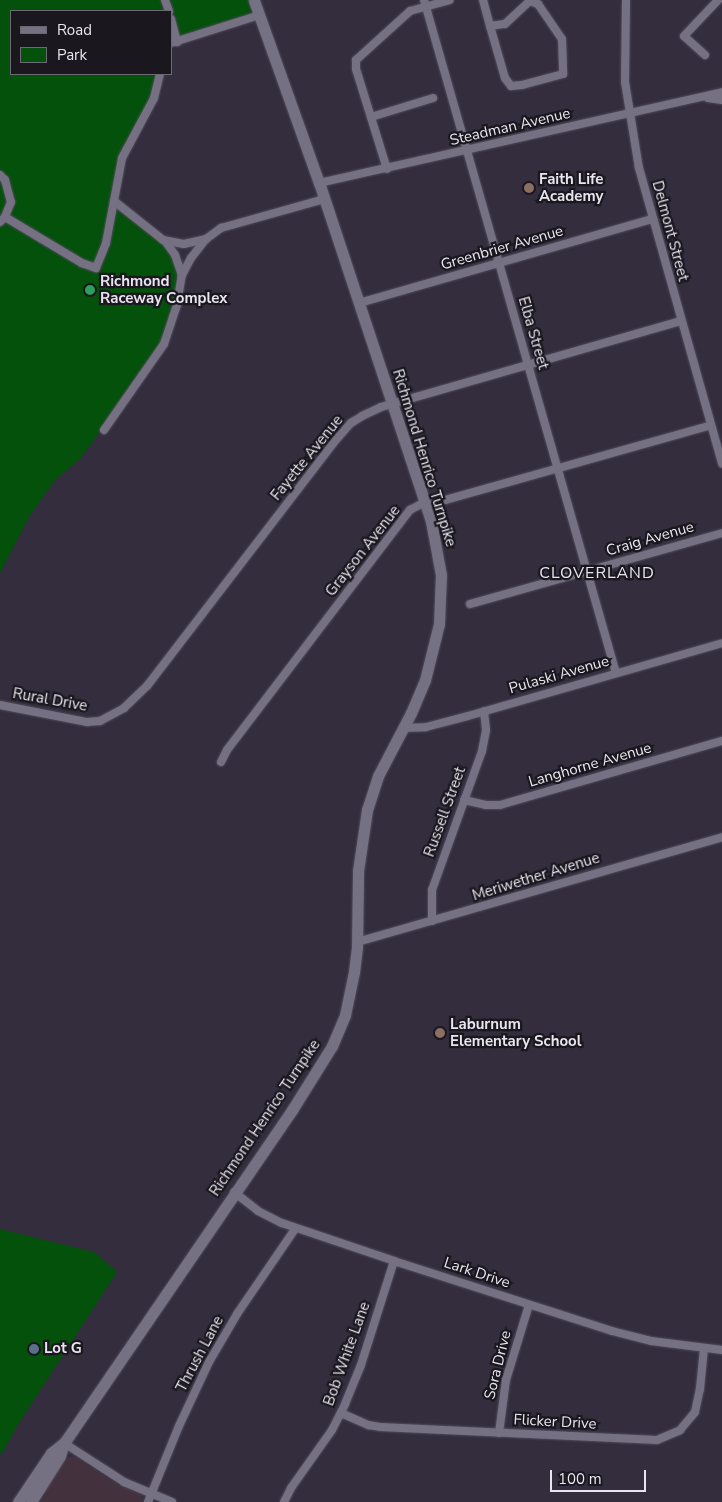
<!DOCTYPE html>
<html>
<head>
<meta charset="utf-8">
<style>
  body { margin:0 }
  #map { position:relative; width:722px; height:1502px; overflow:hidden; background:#332d3e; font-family:"Nunito Sans",sans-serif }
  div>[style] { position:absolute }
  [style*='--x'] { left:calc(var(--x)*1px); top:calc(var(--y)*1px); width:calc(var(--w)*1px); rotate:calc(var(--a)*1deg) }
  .commercial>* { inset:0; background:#43323e }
  .green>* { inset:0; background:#03510b }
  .roads { filter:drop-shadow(0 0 1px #514b5a) drop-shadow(0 0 1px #514b5a) }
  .minor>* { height:8px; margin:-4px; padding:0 4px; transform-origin:4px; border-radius:4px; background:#767083 }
  .secondary>* { height:11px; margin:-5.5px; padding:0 5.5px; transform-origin:5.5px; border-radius:5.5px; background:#767083 }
  .dots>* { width:14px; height:14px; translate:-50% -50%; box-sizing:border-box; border:2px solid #1a171f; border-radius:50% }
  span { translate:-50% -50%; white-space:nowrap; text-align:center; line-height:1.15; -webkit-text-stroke:4.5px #1a171f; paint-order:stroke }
  .street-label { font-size:15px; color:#e9e5f0 }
  .poi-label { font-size:15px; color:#e9e5f0; font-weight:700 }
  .left { translate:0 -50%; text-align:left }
  .neighbourhood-label { font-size:16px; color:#e9e5f0; letter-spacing:1px }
  .legend { position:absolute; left:10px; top:10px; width:162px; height:65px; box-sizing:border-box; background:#1a171f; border:1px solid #6d6973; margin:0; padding:6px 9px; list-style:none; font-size:15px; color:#e9e5f0 }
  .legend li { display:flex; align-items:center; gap:10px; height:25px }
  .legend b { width:25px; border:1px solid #6d6973 }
  .scale { position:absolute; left:550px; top:1470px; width:96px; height:22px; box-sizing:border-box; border:2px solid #e9e5f0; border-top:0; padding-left:6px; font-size:15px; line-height:18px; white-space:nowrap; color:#e9e5f0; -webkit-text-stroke:4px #1a171f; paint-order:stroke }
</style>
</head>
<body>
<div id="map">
  <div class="commercial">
    <i style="clip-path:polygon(70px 1457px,75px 1457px,120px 1486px,141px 1495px,143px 1502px,40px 1502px,45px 1495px,43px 1492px,65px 1460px)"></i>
  </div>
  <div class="green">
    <i style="clip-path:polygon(0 0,254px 0,260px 15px,171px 43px,171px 11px,11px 11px,11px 74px,160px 74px,124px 152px,114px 201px,163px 240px,182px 275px,164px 344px,80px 459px,55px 480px,29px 517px,0 573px)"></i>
    <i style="clip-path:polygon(0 1229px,94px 1252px,117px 1272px,17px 1426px,2px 1454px,0 1453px)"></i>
  </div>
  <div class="roads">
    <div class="minor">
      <i style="--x:165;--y:0;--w:12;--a:70"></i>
      <i style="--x:424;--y:0;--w:700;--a:74.08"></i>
      <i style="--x:483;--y:0;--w:27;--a:75"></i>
      <i style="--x:626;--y:0;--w:82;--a:90.7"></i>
      <i style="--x:625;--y:82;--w:87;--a:80.8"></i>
      <i style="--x:639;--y:168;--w:307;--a:74.3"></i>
      <i style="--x:530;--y:1;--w:9;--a:21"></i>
      <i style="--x:538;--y:4;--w:42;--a:55.6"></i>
      <i style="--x:562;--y:39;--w:35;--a:88"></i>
      <i style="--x:563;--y:74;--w:42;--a:165"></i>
      <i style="--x:522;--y:85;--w:11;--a:175"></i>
      <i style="--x:511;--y:86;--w:10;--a:-127"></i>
      <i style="--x:505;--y:78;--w:54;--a:-106.1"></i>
      <i style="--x:490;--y:26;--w:15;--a:-8"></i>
      <i style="--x:505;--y:24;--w:34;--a:-43"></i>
      <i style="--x:171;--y:19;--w:24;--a:75"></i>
      <i style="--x:171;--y:43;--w:93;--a:-17.5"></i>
      <i style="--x:705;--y:55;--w:28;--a:-138"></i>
      <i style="--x:684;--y:36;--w:50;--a:-46.6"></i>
      <i style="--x:708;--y:98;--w:14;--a:8"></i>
      <i style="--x:371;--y:117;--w:65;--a:-17"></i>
      <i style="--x:387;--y:169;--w:105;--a:-107.2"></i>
      <i style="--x:356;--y:69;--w:9;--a:-90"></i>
      <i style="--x:356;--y:60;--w:73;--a:-42.2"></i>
      <i style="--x:410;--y:11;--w:41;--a:-15.4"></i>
      <i style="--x:0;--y:175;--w:7;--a:45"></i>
      <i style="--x:5;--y:180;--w:23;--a:75"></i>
      <i style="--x:11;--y:202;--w:16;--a:112"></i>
      <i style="--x:5;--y:217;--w:7;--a:135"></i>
      <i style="--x:319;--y:183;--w:413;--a:-12.7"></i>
      <i style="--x:114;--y:201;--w:63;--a:38.5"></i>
      <i style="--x:163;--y:240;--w:21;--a:11"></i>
      <i style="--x:184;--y:244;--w:23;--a:-13"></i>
      <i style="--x:206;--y:239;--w:19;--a:-36"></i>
      <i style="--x:221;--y:228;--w:107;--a:-15.7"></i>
      <i style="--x:5;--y:217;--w:90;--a:30.9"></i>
      <i style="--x:82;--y:263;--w:15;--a:20"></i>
      <i style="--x:96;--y:268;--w:27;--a:-68"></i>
      <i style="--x:106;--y:243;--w:86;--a:-79.3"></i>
      <i style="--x:122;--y:158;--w:68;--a:-61.9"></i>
      <i style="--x:154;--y:98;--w:25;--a:-76"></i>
      <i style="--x:165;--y:241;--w:17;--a:54"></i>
      <i style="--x:175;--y:255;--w:21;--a:71"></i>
      <i style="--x:359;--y:303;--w:305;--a:-16"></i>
      <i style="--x:104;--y:430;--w:105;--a:-55.1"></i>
      <i style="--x:164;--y:344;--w:41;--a:-71.6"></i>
      <i style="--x:177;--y:305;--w:30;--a:-81"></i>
      <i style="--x:182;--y:275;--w:19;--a:-62"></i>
      <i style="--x:191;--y:258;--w:24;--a:-52"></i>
      <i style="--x:470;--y:604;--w:262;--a:-15.7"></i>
      <i style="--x:0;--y:705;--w:89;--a:11.1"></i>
      <i style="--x:87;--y:722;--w:13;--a:-4"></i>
      <i style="--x:100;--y:721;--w:27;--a:-28"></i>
      <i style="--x:124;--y:708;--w:32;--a:-44"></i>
      <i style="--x:147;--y:686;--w:310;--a:-52.5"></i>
      <i style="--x:336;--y:440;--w:23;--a:-49"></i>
      <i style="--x:351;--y:423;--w:13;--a:-32"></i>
      <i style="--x:362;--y:416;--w:21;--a:-25"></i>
      <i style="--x:381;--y:407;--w:312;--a:-16"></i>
      <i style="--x:403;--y:728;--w:23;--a:-2"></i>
      <i style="--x:426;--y:727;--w:43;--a:-14.7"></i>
      <i style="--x:468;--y:716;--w:264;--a:-16"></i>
      <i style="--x:221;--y:762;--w:13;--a:-63"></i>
      <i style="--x:227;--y:750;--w:302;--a:-52.7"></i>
      <i style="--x:410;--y:510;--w:17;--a:-28"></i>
      <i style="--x:425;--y:502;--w:20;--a:-6"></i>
      <i style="--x:445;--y:500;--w:276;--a:-15.7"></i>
      <i style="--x:464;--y:800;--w:22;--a:13"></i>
      <i style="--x:485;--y:805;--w:15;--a:0"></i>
      <i style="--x:500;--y:805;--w:231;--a:-16.1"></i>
      <i style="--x:432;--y:921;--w:31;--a:-90"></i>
      <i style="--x:432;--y:890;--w:148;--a:-70.2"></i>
      <i style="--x:482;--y:751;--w:21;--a:-79"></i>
      <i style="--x:486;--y:730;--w:19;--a:-96"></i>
      <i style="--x:357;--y:942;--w:380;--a:-16"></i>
      <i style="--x:234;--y:1192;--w:31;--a:38"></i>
      <i style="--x:258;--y:1211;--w:27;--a:27"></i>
      <i style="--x:282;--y:1223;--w:118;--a:18.7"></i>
      <i style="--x:394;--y:1261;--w:229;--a:17.8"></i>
      <i style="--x:612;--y:1331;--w:40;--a:14.4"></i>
      <i style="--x:651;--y:1341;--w:72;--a:7.2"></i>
      <i style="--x:341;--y:1413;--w:30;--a:24"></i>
      <i style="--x:368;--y:1425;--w:12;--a:9"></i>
      <i style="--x:380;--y:1427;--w:277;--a:2.7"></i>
      <i style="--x:657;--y:1440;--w:25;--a:-23"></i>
      <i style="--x:680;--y:1430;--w:23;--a:-50"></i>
      <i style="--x:695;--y:1412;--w:24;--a:-78"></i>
      <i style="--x:700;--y:1389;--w:41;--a:-84.4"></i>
      <i style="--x:499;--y:1433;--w:53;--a:-82.5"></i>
      <i style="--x:506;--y:1380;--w:78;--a:-73"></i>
      <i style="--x:64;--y:1443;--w:72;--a:33"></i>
      <i style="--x:124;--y:1482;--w:52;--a:22.6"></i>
      <i style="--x:148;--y:1502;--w:82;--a:-67.8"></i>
      <i style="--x:179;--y:1426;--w:71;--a:-64.9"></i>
      <i style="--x:209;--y:1362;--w:56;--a:-59.7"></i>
      <i style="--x:237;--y:1314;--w:103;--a:-55.7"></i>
      <i style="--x:284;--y:1502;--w:16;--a:-63"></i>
      <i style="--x:291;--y:1488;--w:71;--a:-54.7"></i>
      <i style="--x:332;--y:1430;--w:29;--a:-63"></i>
      <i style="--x:345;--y:1404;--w:42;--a:-67.7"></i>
      <i style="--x:361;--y:1365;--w:109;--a:-72.4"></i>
    </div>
    <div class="secondary">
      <i style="--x:18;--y:1502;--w:59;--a:-56"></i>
      <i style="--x:51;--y:1453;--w:16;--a:-38"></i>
      <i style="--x:31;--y:1502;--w:54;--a:-57.8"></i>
      <i style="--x:60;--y:1456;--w:14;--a:-73"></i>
      <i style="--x:64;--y:1443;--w:404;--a:-55.6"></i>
      <i style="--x:292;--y:1110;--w:75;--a:-58"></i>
      <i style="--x:332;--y:1046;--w:34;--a:-67"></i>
      <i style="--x:345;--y:1015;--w:44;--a:-78.2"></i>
      <i style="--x:354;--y:972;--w:25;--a:-83"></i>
      <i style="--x:357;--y:947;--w:76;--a:-89.2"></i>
      <i style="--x:358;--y:871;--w:62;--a:-81.6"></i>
      <i style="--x:367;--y:810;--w:36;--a:-72"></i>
      <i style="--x:378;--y:776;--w:71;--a:-62.4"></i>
      <i style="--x:411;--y:713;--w:36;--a:-67"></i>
      <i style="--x:425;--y:680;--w:58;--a:-76"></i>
      <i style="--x:439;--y:624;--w:49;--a:-87.7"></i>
      <i style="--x:441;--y:575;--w:55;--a:-100.5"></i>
      <i style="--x:431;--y:521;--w:356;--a:-108.3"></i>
      <i style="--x:319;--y:183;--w:194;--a:-109.6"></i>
    </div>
  </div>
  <div class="dots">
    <i style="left:529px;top:188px;background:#8d6e63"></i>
    <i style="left:90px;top:290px;background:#2e9e5b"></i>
    <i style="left:440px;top:1033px;background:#8d6e63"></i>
    <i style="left:34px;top:1349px;background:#5c6f8a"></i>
  </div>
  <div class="street-label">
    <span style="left:510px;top:127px;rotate:-13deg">Steadman Avenue</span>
    <span style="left:670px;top:231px;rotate:75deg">Delmont Street</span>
    <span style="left:502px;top:248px;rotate:-16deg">Greenbrier Avenue</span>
    <span style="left:533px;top:333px;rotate:74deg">Elba Street</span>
    <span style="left:307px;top:458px;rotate:-51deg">Fayette Avenue</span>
    <span style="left:424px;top:458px;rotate:73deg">Richmond Henrico Turnpike</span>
    <span style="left:650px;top:539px;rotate:-16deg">Craig Avenue</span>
    <span style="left:363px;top:551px;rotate:-52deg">Grayson Avenue</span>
    <span style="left:559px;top:675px;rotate:-16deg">Pulaski Avenue</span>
    <span style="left:50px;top:700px;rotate:10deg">Rural Drive</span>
    <span style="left:590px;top:765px;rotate:-16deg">Langhorne Avenue</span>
    <span style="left:445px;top:812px;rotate:-70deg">Russell Street</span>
    <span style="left:536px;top:877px;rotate:-17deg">Meriwether Avenue</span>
    <span style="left:265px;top:1118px;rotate:-56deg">Richmond Henrico Turnpike</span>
    <span style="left:477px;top:1273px;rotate:18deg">Lark Drive</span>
    <span style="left:200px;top:1354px;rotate:-62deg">Thrush Lane</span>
    <span style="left:347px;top:1354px;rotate:-70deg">Bob White Lane</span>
    <span style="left:498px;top:1365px;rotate:-76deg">Sora Drive</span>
    <span style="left:555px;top:1422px;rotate:3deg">Flicker Drive</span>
  </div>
  <div class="poi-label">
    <span class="left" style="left:539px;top:188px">Faith Life<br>Academy</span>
    <span class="left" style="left:100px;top:290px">Richmond<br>Raceway Complex</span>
    <span class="left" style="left:450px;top:1033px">Laburnum<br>Elementary School</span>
    <span class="left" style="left:44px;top:1349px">Lot G</span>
  </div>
  <div class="neighbourhood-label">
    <span style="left:597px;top:573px">CLOVERLAND</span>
  </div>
  <ul class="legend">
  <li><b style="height:6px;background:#767083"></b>Road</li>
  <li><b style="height:14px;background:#03510b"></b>Park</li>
  </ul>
  <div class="scale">100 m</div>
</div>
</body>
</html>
